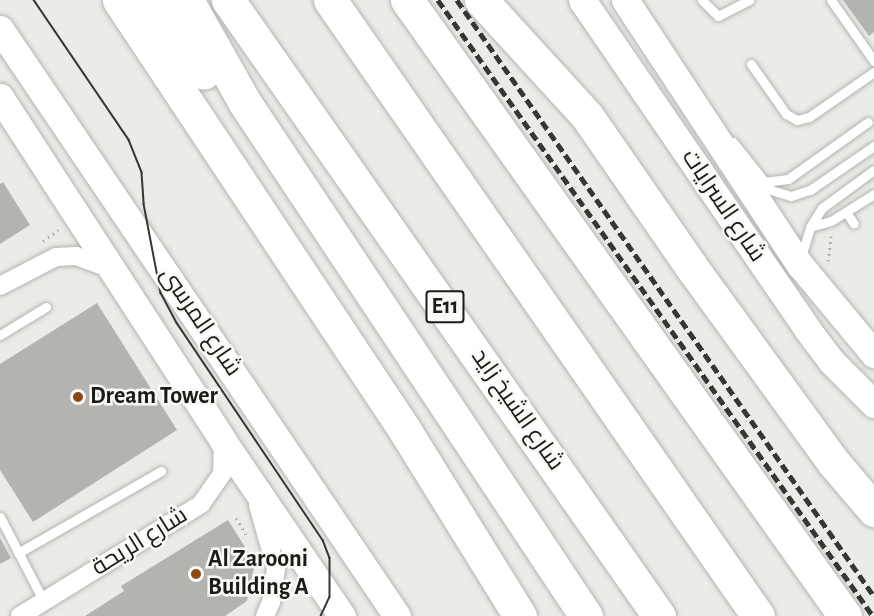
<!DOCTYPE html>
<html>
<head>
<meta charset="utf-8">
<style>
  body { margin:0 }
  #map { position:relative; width:874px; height:616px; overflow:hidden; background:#ecebe8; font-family:"Alegreya Sans",Cairo,sans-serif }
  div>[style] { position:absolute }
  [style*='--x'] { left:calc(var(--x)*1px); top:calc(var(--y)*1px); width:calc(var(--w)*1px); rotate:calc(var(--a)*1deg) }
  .building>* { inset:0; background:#b4b3b0 }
  .path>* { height:3px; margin-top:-1.5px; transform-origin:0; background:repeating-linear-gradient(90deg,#acaba8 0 1.5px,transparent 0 6px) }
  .roads { filter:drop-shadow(0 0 2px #b5b4b1) drop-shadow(0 0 2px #b5b4b1) }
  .service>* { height:9px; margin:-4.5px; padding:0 4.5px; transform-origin:4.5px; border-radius:4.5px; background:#fff }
  .minor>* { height:18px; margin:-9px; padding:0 9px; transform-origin:9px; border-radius:9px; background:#fff }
  .secondary>* { height:27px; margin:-13.5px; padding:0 13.5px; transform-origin:13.5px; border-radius:13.5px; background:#fff }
  .motorway>* { height:33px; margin:-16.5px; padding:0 16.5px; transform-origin:16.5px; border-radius:16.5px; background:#fff }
  .tram>* { height:1.5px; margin:-0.75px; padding:0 0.75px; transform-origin:0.75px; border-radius:0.75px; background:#363634 }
  .rail>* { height:4.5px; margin-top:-2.25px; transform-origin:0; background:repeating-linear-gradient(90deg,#363634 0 9px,transparent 0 13.5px) }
  .dots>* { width:16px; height:16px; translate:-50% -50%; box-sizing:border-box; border:3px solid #faf9f6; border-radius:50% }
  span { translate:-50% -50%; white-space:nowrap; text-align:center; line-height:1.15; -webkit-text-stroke:5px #faf9f6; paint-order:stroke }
  .shield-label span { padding:2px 4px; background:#faf9f6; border:2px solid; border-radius:4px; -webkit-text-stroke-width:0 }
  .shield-label { font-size:22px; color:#1b1b19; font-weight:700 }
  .street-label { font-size:24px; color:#1b1b19 }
  .poi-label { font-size:24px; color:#1b1b19; font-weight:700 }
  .left { translate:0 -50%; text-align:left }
</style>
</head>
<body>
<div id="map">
  <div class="building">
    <i style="clip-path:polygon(843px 0,874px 0,874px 32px,869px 36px)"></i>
    <i style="clip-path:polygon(3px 182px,30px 225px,0 244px,0 184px)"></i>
    <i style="clip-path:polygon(97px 303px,177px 430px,33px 522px,0 470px,0 364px)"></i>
    <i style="clip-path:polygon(228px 520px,255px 563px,247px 601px,225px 616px,85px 616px,124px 591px,121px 586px)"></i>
    <i style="clip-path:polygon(0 538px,11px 558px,0 564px)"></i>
  </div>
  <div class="path">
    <i style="--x:43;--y:241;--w:19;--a:-36"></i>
    <i style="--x:828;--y:261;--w:25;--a:-83"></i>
    <i style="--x:236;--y:518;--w:19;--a:58"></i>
  </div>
  <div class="roads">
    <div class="service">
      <i style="--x:702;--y:0;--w:23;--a:45"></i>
      <i style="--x:718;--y:16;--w:35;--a:-27"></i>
      <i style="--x:831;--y:0;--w:75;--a:54.8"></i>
      <i style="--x:751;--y:64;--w:61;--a:55"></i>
      <i style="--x:786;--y:114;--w:13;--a:29"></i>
      <i style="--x:797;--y:120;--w:12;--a:-14"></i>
      <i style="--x:809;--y:117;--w:79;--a:-34.7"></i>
      <i style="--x:733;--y:142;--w:61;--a:51.6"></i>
      <i style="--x:771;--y:190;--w:21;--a:17"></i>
      <i style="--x:791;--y:196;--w:20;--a:-18"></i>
      <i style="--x:810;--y:190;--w:78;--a:-34.5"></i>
      <i style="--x:764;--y:182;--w:24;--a:-7"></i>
      <i style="--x:788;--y:179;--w:98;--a:-35.5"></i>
      <i style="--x:846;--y:212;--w:14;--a:56"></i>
      <i style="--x:810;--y:227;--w:22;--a:-16"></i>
      <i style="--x:831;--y:221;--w:51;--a:-32.1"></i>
      <i style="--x:801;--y:257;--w:31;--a:-73"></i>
      <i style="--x:810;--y:227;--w:22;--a:-58"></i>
      <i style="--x:822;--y:208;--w:64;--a:-36.2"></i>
      <i style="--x:0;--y:335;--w:54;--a:-31.3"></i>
      <i style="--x:0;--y:517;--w:96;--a:62.6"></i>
      <i style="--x:18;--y:553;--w:165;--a:-29.8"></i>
    </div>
    <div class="minor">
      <i style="--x:0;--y:286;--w:63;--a:-27.4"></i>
      <i style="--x:56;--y:257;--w:20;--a:-3"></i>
      <i style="--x:76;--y:256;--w:38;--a:20"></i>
      <i style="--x:258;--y:505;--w:66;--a:74.1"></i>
      <i style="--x:276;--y:568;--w:34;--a:98"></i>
      <i style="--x:271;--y:602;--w:15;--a:113"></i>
      <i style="--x:20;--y:616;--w:213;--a:-31.7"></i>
      <i style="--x:201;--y:504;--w:37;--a:-55"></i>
      <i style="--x:222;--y:474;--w:31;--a:-88"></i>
    </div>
    <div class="secondary">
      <i style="--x:582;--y:0;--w:399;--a:55.6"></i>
      <i style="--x:807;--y:329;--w:40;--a:53"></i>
      <i style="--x:831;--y:361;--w:61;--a:45"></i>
      <i style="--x:625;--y:0;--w:318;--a:56.6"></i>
      <i style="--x:800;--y:265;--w:116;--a:50.3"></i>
      <i style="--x:0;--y:29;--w:709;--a:55.93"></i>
      <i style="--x:0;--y:97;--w:410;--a:57"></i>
      <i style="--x:223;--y:441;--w:212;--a:55.8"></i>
    </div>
    <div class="motorway">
      <i style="--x:119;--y:0;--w:515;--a:56.4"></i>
      <i style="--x:404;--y:429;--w:220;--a:58.2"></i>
      <i style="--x:154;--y:0;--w:88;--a:55.6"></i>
      <i style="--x:187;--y:0;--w:118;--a:60.6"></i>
      <i style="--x:245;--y:103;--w:616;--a:56.39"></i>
      <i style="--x:228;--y:0;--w:752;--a:55.02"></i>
      <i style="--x:330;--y:0;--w:750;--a:55.21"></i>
      <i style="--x:407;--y:0;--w:756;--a:54.59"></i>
      <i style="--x:481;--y:0;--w:157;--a:47.6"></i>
      <i style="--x:587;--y:116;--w:181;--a:55.3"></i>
      <i style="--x:690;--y:265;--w:245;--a:54"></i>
      <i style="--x:834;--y:463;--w:62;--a:49.6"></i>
    </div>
  </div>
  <div class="tram">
    <i style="--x:34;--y:0;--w:169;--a:55.8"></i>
    <i style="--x:129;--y:140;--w:35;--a:68"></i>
    <i style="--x:142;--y:173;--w:31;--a:86"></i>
    <i style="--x:144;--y:204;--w:91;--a:79.2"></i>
    <i style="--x:161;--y:293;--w:34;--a:62"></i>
    <i style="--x:177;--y:323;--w:262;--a:56.1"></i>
    <i style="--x:323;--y:540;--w:19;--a:69"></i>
    <i style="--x:330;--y:558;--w:39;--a:90"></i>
    <i style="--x:330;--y:597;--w:21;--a:115"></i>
  </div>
  <div class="rail">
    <i style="--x:438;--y:0;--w:754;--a:54.77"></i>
    <i style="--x:457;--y:0;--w:727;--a:55.02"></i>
  </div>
  <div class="dots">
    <i style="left:78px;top:397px;background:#8a4916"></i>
    <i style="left:196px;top:574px;background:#8a4916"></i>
  </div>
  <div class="shield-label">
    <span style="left:445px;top:307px">E11</span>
  </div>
  <div class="street-label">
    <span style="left:723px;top:206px;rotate:56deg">شارع السرايات</span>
    <span style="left:200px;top:322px;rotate:56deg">شارع المرسى</span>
    <span style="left:517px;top:410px;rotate:55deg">شارع الشيخ زايد</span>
    <span style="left:140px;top:542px;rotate:-32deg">شارع الريحة</span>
  </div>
  <div class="poi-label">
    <span class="left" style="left:90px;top:397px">Dream Tower</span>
    <span class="left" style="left:208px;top:574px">Al Zarooni<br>Building A</span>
  </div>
</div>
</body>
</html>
